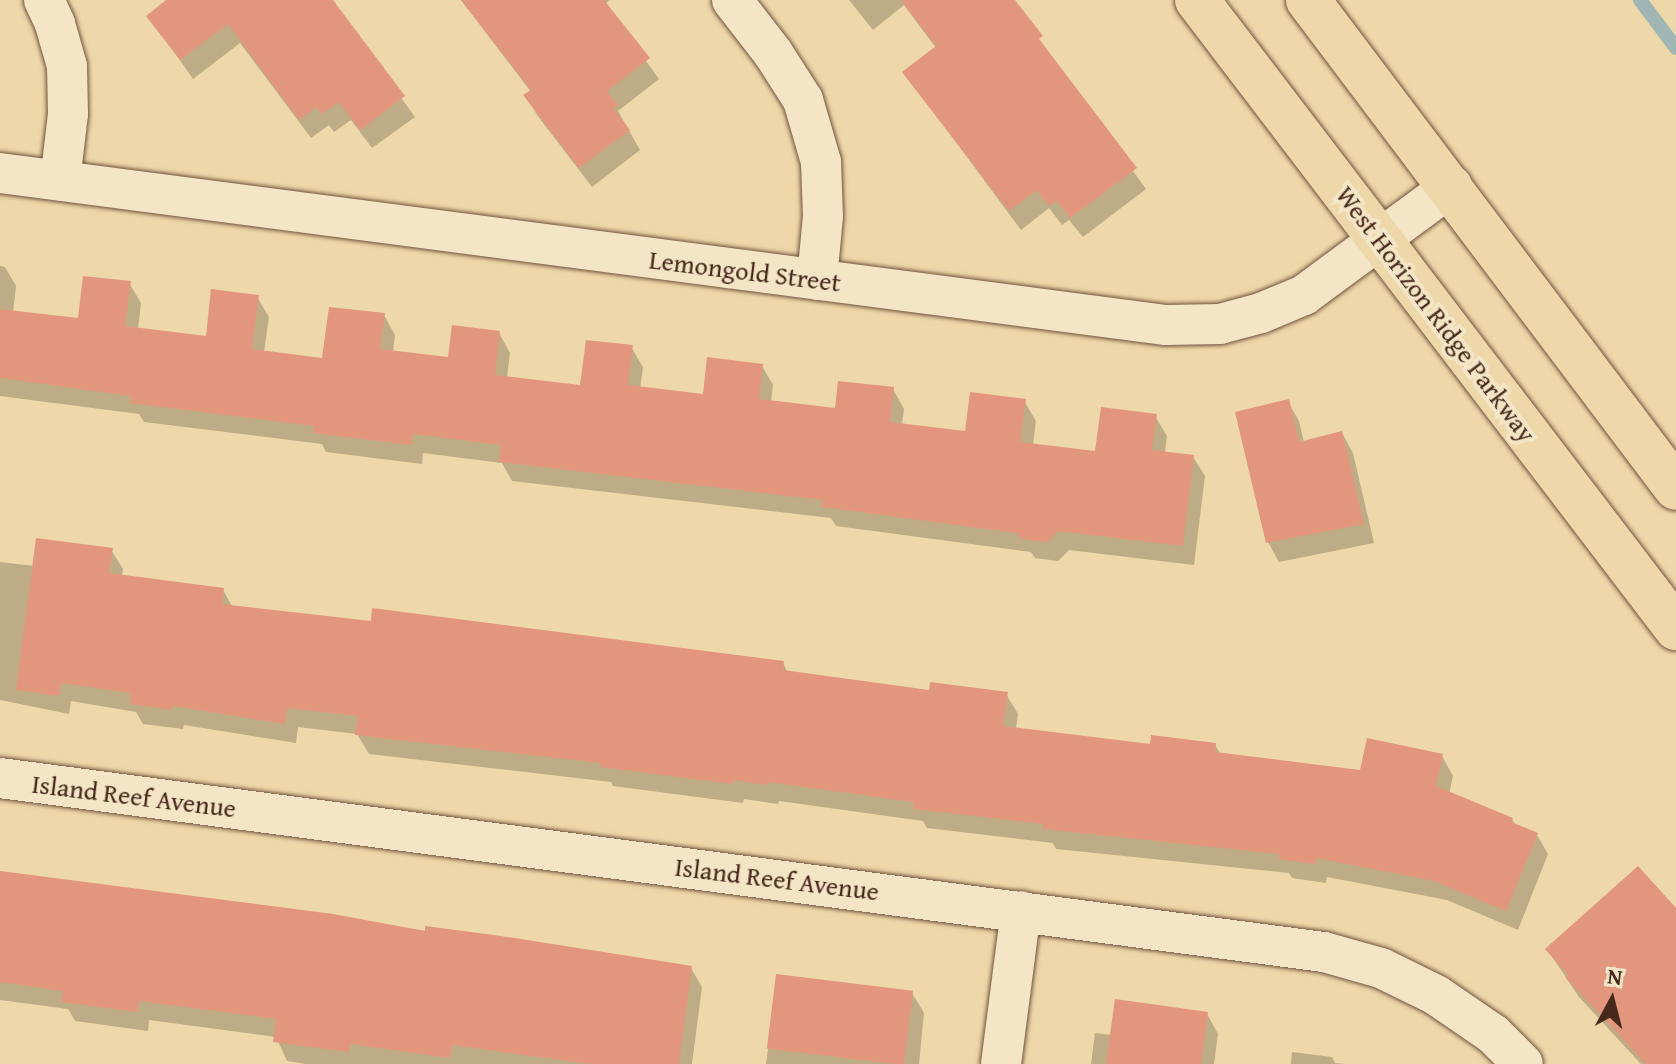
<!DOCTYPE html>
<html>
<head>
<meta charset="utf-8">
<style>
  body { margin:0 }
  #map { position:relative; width:1676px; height:1064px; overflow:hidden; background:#eed7a9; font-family:"Gentium Book Plus",serif }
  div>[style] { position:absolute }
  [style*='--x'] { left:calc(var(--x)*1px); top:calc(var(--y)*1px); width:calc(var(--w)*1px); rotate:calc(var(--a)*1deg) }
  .shadow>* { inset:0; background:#0003 }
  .stream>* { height:14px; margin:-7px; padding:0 7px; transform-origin:7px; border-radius:7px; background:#a0b6b5 }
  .building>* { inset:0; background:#e2967d; transform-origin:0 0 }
  .roads { filter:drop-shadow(0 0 2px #71543e) drop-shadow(0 0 2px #71543e) }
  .minor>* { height:40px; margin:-20px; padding:0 20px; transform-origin:20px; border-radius:20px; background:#f4e5c7 }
  .primary>* { height:44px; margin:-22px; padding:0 22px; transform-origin:22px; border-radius:22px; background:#eed7a9 }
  span { translate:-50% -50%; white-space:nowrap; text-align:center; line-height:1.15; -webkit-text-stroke:8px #f4e5c7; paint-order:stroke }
  .street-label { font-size:26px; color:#47291b }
  .north { position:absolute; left:1572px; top:960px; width:80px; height:80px; -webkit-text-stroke:6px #f4e5c7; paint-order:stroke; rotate:7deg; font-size:22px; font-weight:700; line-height:32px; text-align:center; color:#47291b }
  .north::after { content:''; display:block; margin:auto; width:28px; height:36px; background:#47291b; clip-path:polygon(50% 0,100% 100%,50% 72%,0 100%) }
</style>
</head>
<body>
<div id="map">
  <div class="shadow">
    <i style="clip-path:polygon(169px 0,331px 0,415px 117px,372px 148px,351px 120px,334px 132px,329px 125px,311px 138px,240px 43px,193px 79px,149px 16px)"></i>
    <i style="clip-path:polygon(461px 0,610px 0,605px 4px,659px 79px,618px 111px,640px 150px,592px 187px,537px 115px,526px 96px,531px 92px)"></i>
    <i style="clip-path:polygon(849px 0,1014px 0,1051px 58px,1146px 189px,1083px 237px,1069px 220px,1062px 225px,1049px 208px,1021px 230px,904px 72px,936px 48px,904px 5px,873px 30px)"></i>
    <i style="clip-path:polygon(0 266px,5px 267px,16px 286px,13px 312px,79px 321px,129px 283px,141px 303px,138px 329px,207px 338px,257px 297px,269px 317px,264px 352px,324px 360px,384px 315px,395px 335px,393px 352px,450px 359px,499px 333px,510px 353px,507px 378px,582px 388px,631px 347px,643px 367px,640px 389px,704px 397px,762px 366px,773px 385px,771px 402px,836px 410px,893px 389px,904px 409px,902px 425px,967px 433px,1024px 401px,1036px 421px,1033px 445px,1097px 453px,1155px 416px,1167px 436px,1165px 453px,1193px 457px,1205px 476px,1194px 565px,1069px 550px,1058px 561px,1035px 558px,1031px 552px,836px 526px,831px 518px,512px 481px,502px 463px,423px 453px,422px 464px,326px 452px,322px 444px,144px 422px,139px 414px,0 396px)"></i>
    <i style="clip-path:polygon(1288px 402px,1299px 421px,1304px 442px,1342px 433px,1353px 453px,1374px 543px,1279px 562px,1268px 542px)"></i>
    <i style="clip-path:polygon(111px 550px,123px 569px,122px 577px,223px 590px,233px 608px,783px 663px,788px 673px,931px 692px,1006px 694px,1018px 714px,1016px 729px,1151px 746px,1215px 745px,1221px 755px,1361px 772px,1442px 756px,1453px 776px,1449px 794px,1512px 819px,1516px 826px,1537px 835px,1548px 854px,1518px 930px,1447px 900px,1327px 877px,1326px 883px,1292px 878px,1289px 873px,1056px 849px,1053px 843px,927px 828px,923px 821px,779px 801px,778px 804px,744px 799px,743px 803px,613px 786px,611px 782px,369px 754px,357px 734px,298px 727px,296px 743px,184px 725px,183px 729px,143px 724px,136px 712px,71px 701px,69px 714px,0 700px,0 562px,34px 566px)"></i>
    <i style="clip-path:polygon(0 872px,691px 968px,702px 987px,692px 1064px,306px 1064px,287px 1061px,276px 1037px,149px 1020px,148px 1031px,75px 1021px,68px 1009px,0 1000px)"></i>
    <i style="clip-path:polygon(1676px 911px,1676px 1064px,1641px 1064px,1579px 997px,1547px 949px)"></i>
    <i style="clip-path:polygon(778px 976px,912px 993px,924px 1013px,919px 1064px,766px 1064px)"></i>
    <i style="clip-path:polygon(1207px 1014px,1218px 1034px,1214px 1064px,1091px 1064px,1095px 1033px,1112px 1035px)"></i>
    <i style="clip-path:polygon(1292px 1052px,1332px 1057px,1335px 1063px,1346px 1064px,1291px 1064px)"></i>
  </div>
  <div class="stream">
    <i style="--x:1640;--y:0;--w:60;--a:53.1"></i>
  </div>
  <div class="building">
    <i style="clip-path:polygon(166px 0,333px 0,405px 96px,360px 130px,339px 102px,322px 114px,316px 107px,299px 120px,228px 24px,180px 60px,146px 16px)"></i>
    <i style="clip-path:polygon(461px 0,604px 0,650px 58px,607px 91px,618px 105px,613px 108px,630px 130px,579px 168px,523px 95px,531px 90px)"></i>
    <i style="clip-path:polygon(901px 0,1015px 0,1043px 36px,1039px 39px,1137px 168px,1070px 218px,1057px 201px,1049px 206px,1037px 190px,1009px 211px,902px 72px,936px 46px)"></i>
    <i style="clip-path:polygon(83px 276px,131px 281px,125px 326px,206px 336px,211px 289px,259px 295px,252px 349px,322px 358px,329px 307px,385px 313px,380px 349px,448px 357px,452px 325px,500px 331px,495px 375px,580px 385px,586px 340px,633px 345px,628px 385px,703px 394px,707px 357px,763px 364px,759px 399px,835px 408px,838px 381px,894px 387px,890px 422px,965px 431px,970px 392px,1026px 399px,1020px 442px,1095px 451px,1101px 407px,1157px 414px,1152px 450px,1194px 455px,1183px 546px,1058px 531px,1047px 542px,1022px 539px,1017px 533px,822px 507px,823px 500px,499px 462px,501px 445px,413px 434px,411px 445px,313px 433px,314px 426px,130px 403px,131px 396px,0 378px,0 309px,78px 318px)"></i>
    <i style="clip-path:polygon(1289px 399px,1299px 442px,1342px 431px,1364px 524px,1266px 543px,1235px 412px)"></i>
    <i style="clip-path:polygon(36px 538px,113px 548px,109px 573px,224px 588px,222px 604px,371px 621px,372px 608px,784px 661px,783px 670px,929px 690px,930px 682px,1008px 692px,1003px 726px,1150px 744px,1151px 735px,1216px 743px,1215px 752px,1360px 770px,1367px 738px,1443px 754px,1436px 786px,1513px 818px,1511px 822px,1538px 833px,1506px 911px,1434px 881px,1316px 858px,1315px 864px,1278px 859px,1279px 854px,1043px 829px,1043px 824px,914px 809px,914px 802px,768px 782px,768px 785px,733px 780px,733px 784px,600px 767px,601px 763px,355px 735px,358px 716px,287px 708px,285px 724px,173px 706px,172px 710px,130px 704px,131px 693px,61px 683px,59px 696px,16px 690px)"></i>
    <i style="clip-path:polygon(1638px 866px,1676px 908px,1676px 1064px,1646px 1064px,1565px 977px,1568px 975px,1545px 949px)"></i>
    <i style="clip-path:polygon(0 871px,333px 914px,425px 931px,425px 926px,501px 936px,692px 966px,679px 1064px,591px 1064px,452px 1045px,450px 1058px,350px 1044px,349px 1052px,273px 1042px,276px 1019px,139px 1001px,137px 1012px,61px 1002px,63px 991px,0 982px)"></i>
    <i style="left:776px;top:974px;width:138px;height:75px;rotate:7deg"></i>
    <i style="clip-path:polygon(1115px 999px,1208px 1012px,1201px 1064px,1106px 1064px)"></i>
  </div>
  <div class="roads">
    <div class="minor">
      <i style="--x:44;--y:0;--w:26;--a:65"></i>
      <i style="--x:55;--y:24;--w:44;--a:74.1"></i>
      <i style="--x:67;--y:66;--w:48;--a:88.8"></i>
      <i style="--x:68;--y:114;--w:67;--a:96.8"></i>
      <i style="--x:732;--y:0;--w:67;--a:52.3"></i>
      <i style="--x:773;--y:53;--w:56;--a:57.4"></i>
      <i style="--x:803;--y:100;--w:65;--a:73.8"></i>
      <i style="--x:821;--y:162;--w:54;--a:87.9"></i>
      <i style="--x:823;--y:216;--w:64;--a:95.4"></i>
      <i style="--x:0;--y:173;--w:1176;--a:7.43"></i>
      <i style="--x:1166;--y:325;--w:54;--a:-1.1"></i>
      <i style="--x:1220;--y:324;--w:42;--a:-15"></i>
      <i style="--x:1261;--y:313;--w:47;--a:-22.7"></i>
      <i style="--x:1304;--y:295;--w:184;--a:-36.4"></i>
      <i style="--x:0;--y:778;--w:1335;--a:7.49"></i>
      <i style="--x:1324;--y:952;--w:59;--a:15.7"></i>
      <i style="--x:1381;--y:968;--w:61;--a:26.1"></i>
      <i style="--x:1436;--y:995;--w:69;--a:34.4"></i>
      <i style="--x:1493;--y:1034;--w:42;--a:45"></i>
      <i style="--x:1001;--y:1064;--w:154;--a:-82.6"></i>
    </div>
    <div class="primary">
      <i style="--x:1197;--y:0;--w:790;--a:52.67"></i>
      <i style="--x:1308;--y:0;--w:611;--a:52.98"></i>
    </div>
  </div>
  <div class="street-label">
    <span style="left:745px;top:271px;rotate:7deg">Lemongold Street</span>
    <span style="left:1436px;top:314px;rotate:53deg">West Horizon Ridge Parkway</span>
    <span style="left:134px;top:796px;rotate:7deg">Island Reef Avenue</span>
    <span style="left:777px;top:879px;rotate:7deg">Island Reef Avenue</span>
  </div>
  <div class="north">N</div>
</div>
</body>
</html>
